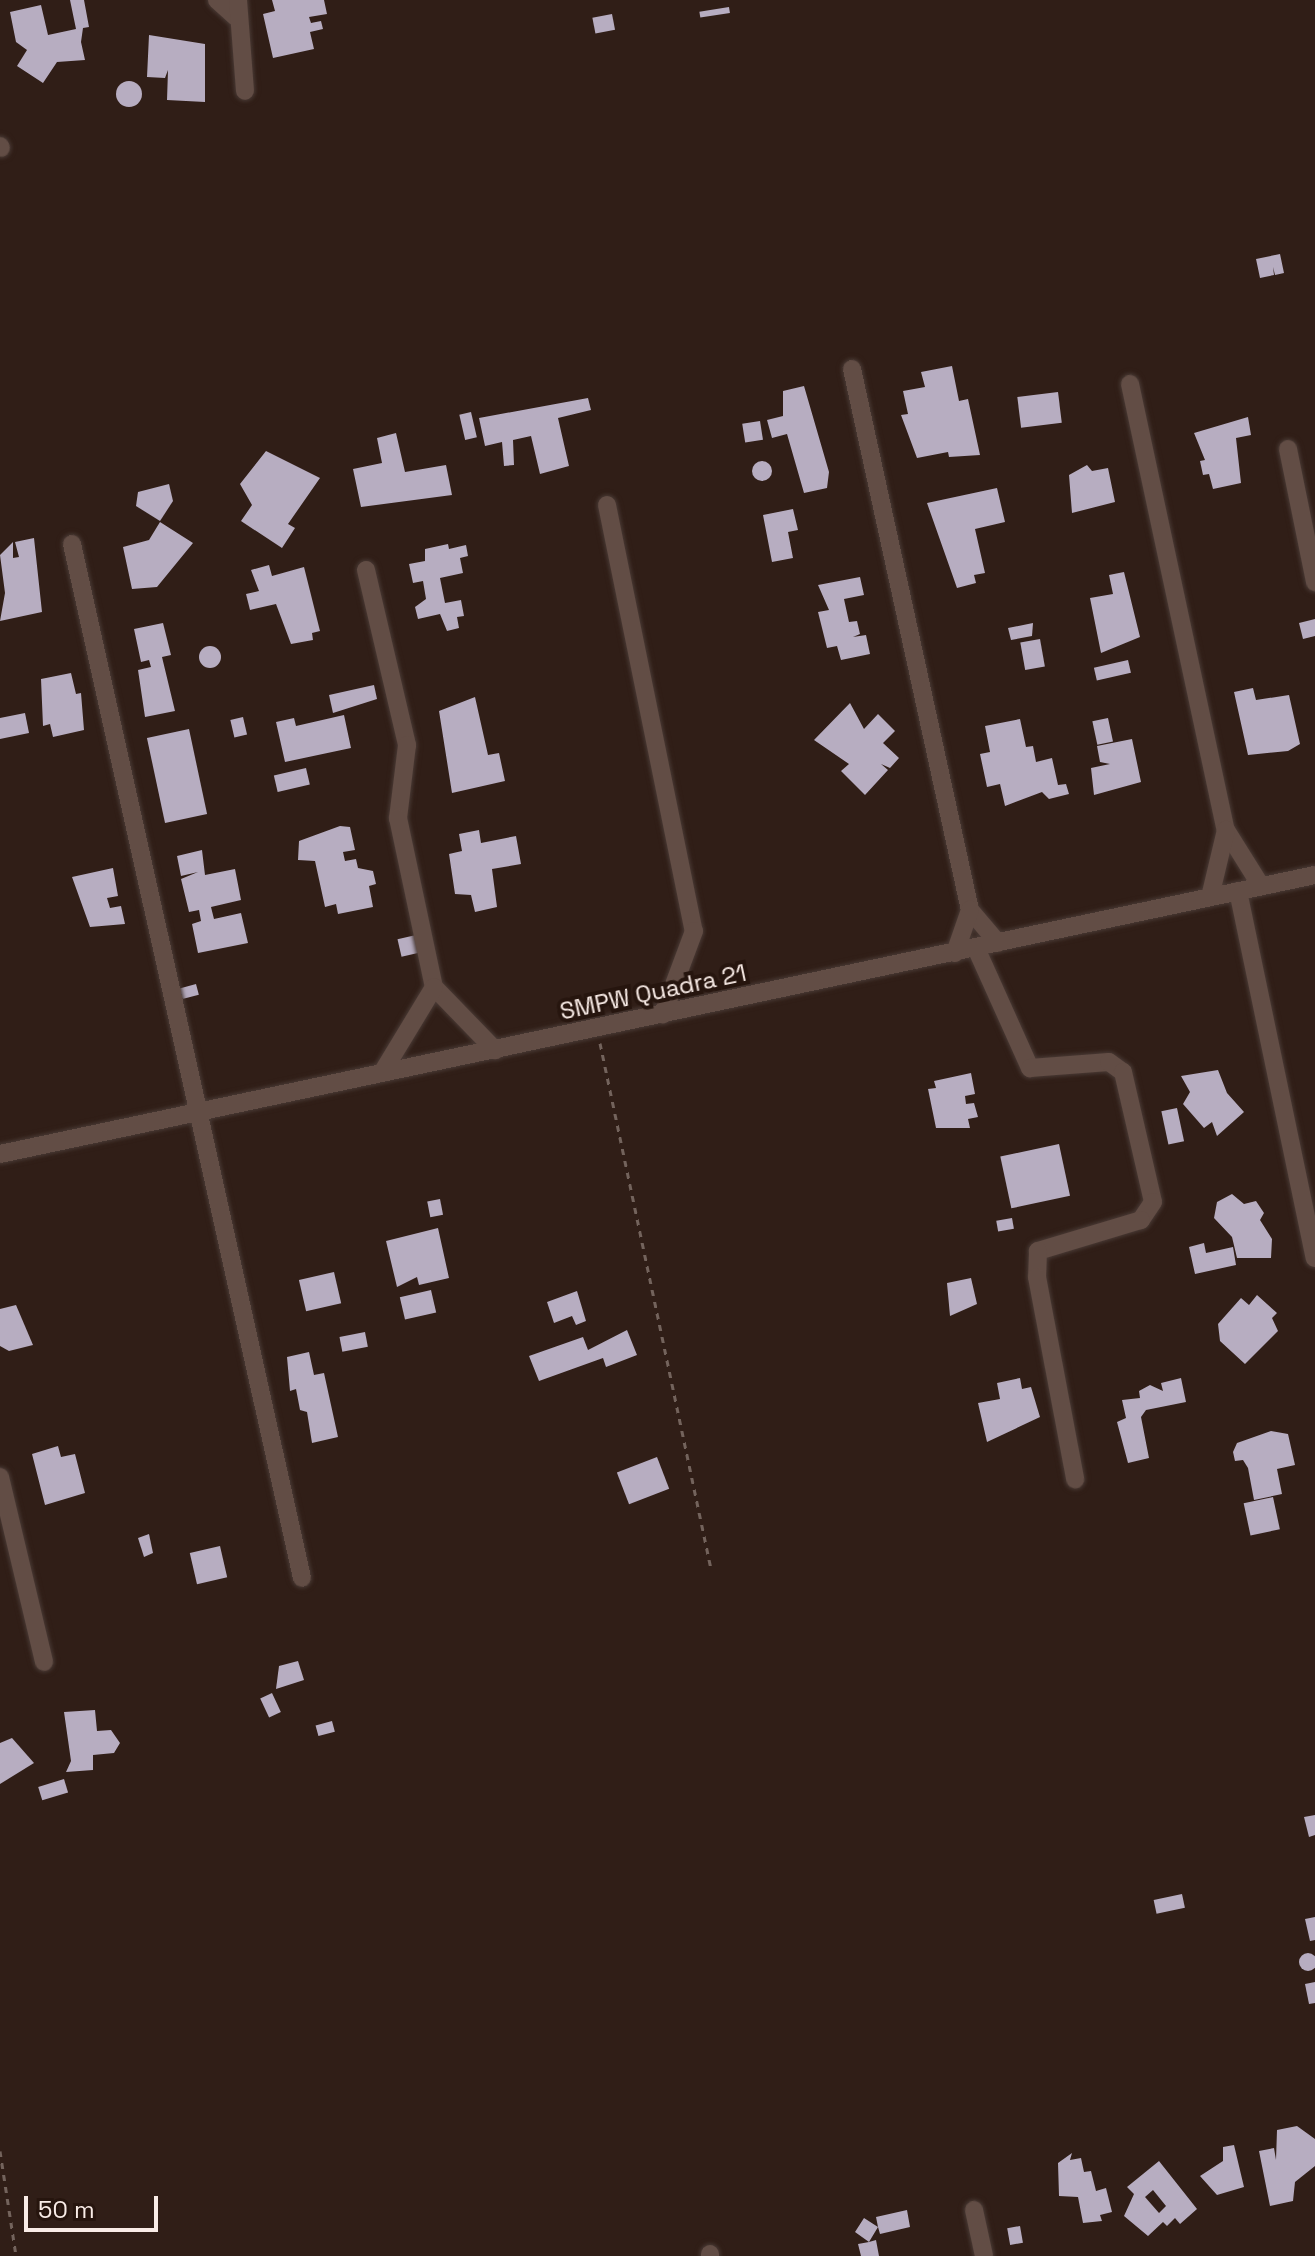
<!DOCTYPE html>
<html>
<head>
<meta charset="utf-8">
<style>
  body { margin:0 }
  #map { position:relative; width:1315px; height:2256px; overflow:hidden; background:#301e17; font-family:"Space Grotesk",sans-serif }
  div>[style] { position:absolute }
  [style*='--x'] { left:calc(var(--x)*1px); top:calc(var(--y)*1px); width:calc(var(--w)*1px); rotate:calc(var(--a)*1deg) }
  .building>* { inset:0; background:#b7adc1; transform-origin:0 0 }
  .round { border-radius:50% }
  .path>* { height:3px; margin-top:-1.5px; transform-origin:0; background:repeating-linear-gradient(90deg,#73635c 0 6px,transparent 0 12px) }
  .roads { filter:drop-shadow(0 0 2px #493a35) drop-shadow(0 0 2px #493a35) }
  .minor>* { height:18px; margin:-9px; padding:0 9px; transform-origin:9px; border-radius:9px; background:#624d45 }
  span { translate:-50% -50%; white-space:nowrap; text-align:center; line-height:1.15; -webkit-text-stroke:8px #26150e; paint-order:stroke }
  .street-label { font-size:24px; color:#f9ece7 }
  .scale { position:absolute; left:24px; top:2196px; width:134px; height:36px; box-sizing:border-box; border:4px solid #f9ece7; border-top:0; padding-left:10px; font-size:24px; line-height:28px; white-space:nowrap; color:#f9ece7; -webkit-text-stroke:6px #26150e; paint-order:stroke }
</style>
</head>
<body>
<div id="map">
  <div class="building">
    <i style="clip-path:polygon(70px 0,84px 0,89px 27px,83px 28px,81px 42px,85px 60px,57px 62px,43px 83px,17px 66px,27px 50px,16px 42px,10px 12px,41px 5px,48px 35px,76px 29px)"></i>
    <i style="clip-path:polygon(272px 0,324px 0,327px 14px,309px 17px,311px 23px,321px 21px,323px 29px,310px 32px,314px 49px,273px 58px,263px 14px,275px 11px)"></i>
    <i style="left:729px;top:7px;width:6px;height:30px;rotate:81deg"></i>
    <i style="left:612px;top:14px;width:16px;height:20px;rotate:79deg"></i>
    <i style="clip-path:polygon(149px 35px,205px 44px,205px 102px,167px 100px,168px 70px,165px 78px,147px 77px)"></i>
    <i class="round" style="left:116px;top:81px;width:26px;height:26px"></i>
    <i style="clip-path:polygon(1280px 254px,1284px 273px,1275px 275px,1273px 267px,1274px 275px,1260px 278px,1256px 259px)"></i>
    <i style="clip-path:polygon(952px 366px,959px 401px,968px 399px,980px 455px,949px 457px,948px 452px,917px 458px,901px 415px,908px 414px,903px 391px,925px 387px,921px 372px)"></i>
    <i style="clip-path:polygon(804px 386px,829px 472px,827px 488px,804px 493px,787px 434px,772px 438px,767px 420px,783px 416px,783px 391px)"></i>
    <i style="left:1058px;top:392px;width:31px;height:41px;rotate:83deg"></i>
    <i style="clip-path:polygon(588px 398px,591px 410px,558px 418px,569px 466px,540px 474px,531px 436px,513px 440px,514px 465px,504px 466px,502px 442px,485px 446px,479px 418px)"></i>
    <i style="left:471px;top:412px;width:26px;height:12px;rotate:77deg"></i>
    <i style="clip-path:polygon(1248px 417px,1251px 435px,1236px 438px,1241px 483px,1213px 489px,1209px 474px,1203px 475px,1200px 461px,1205px 460px,1194px 433px)"></i>
    <i style="left:760px;top:421px;width:19px;height:18px;rotate:81deg"></i>
    <i style="clip-path:polygon(396px 433px,405px 472px,446px 465px,452px 495px,361px 507px,353px 469px,382px 463px,377px 438px)"></i>
    <i style="clip-path:polygon(266px 451px,320px 478px,288px 524px,295px 528px,282px 548px,241px 521px,252px 505px,240px 484px)"></i>
    <i class="round" style="left:752px;top:461px;width:20px;height:20px"></i>
    <i style="clip-path:polygon(1087px 465px,1092px 471px,1108px 468px,1115px 502px,1072px 513px,1069px 475px)"></i>
    <i style="clip-path:polygon(169px 484px,173px 501px,160px 521px,136px 506px,138px 492px)"></i>
    <i style="clip-path:polygon(997px 488px,1005px 522px,975px 529px,985px 573px,974px 575px,976px 583px,957px 588px,927px 503px)"></i>
    <i style="clip-path:polygon(793px 509px,798px 530px,788px 532px,793px 558px,772px 562px,763px 515px)"></i>
    <i style="clip-path:polygon(160px 522px,193px 543px,157px 587px,132px 589px,123px 547px,149px 540px)"></i>
    <i style="clip-path:polygon(34px 538px,42px 612px,0 621px,5px 593px,0 555px,13px 542px,13px 558px,19px 557px,15px 542px)"></i>
    <i style="clip-path:polygon(448px 544px,449px 549px,466px 545px,468px 556px,460px 558px,463px 573px,440px 578px,445px 603px,461px 600px,464px 616px,457px 617px,459px 628px,447px 631px,440px 614px,418px 619px,415px 607px,426px 599px,423px 581px,413px 583px,409px 564px,425px 561px,425px 549px)"></i>
    <i style="clip-path:polygon(269px 565px,272px 576px,304px 567px,320px 631px,312px 633px,313px 640px,291px 644px,276px 604px,250px 610px,246px 594px,259px 591px,251px 570px)"></i>
    <i style="clip-path:polygon(1124px 572px,1140px 637px,1101px 653px,1090px 598px,1113px 594px,1109px 575px)"></i>
    <i style="clip-path:polygon(860px 577px,864px 595px,844px 599px,849px 622px,857px 621px,860px 634px,853px 637px,866px 635px,870px 654px,841px 660px,837px 646px,827px 648px,818px 612px,829px 610px,818px 585px)"></i>
    <i style="clip-path:polygon(1315px 619px,1315px 636px,1303px 639px,1299px 623px)"></i>
    <i style="clip-path:polygon(163px 623px,171px 655px,162px 657px,175px 711px,145px 717px,138px 670px,151px 667px,149px 660px,141px 662px,134px 629px)"></i>
    <i style="clip-path:polygon(1033px 623px,1032px 636px,1011px 640px,1008px 628px)"></i>
    <i style="left:1040px;top:639px;width:28px;height:20px;rotate:80deg"></i>
    <i class="round" style="left:199px;top:646px;width:22px;height:22px"></i>
    <i style="left:1128px;top:660px;width:13px;height:35px;rotate:77deg"></i>
    <i style="clip-path:polygon(71px 673px,76px 694px,81px 693px,84px 730px,53px 737px,50px 724px,43px 726px,41px 679px)"></i>
    <i style="clip-path:polygon(374px 685px,377px 699px,333px 713px,329px 695px)"></i>
    <i style="clip-path:polygon(1253px 688px,1256px 700px,1289px 695px,1300px 744px,1288px 751px,1248px 755px,1234px 692px)"></i>
    <i style="clip-path:polygon(475px 697px,488px 755px,499px 753px,505px 781px,452px 793px,439px 711px)"></i>
    <i style="clip-path:polygon(850px 703px,864px 729px,878px 714px,895px 731px,883px 743px,899px 758px,890px 768px,881px 764px,888px 770px,865px 795px,841px 771px,849px 764px,814px 740px)"></i>
    <i style="clip-path:polygon(25px 713px,29px 733px,0 739px,0 718px)"></i>
    <i style="clip-path:polygon(344px 715px,351px 748px,285px 762px,276px 722px,294px 718px,296px 726px)"></i>
    <i style="left:243px;top:717px;width:18px;height:13px;rotate:77deg"></i>
    <i style="left:1108px;top:718px;width:24px;height:16px;rotate:78deg"></i>
    <i style="clip-path:polygon(1020px 719px,1026px 747px,1033px 746px,1036px 762px,1052px 758px,1058px 785px,1066px 784px,1069px 794px,1049px 799px,1042px 792px,1005px 806px,1000px 784px,987px 787px,980px 754px,990px 752px,985px 726px)"></i>
    <i style="left:189px;top:729px;width:87px;height:43px;rotate:78deg"></i>
    <i style="clip-path:polygon(1132px 739px,1141px 782px,1094px 795px,1091px 768px,1110px 764px,1100px 762px,1097px 746px)"></i>
    <i style="left:306px;top:768px;width:17px;height:33px;rotate:77deg"></i>
    <i style="clip-path:polygon(340px 826px,350px 827px,355px 850px,343px 852px,345px 861px,356px 859px,358px 868px,373px 871px,376px 884px,369px 886px,373px 907px,338px 914px,336px 904px,325px 907px,315px 861px,298px 860px,299px 841px)"></i>
    <i style="clip-path:polygon(479px 830px,481px 843px,516px 836px,521px 864px,492px 869px,497px 907px,475px 912px,471px 895px,455px 894px,449px 854px,462px 851px,459px 834px)"></i>
    <i style="clip-path:polygon(202px 850px,205px 875px,235px 869px,241px 900px,211px 907px,214px 919px,241px 913px,248px 943px,198px 953px,192px 924px,201px 921px,199px 910px,189px 912px,181px 879px,198px 872px,181px 876px,177px 856px)"></i>
    <i style="clip-path:polygon(113px 868px,118px 896px,107px 898px,110px 908px,121px 906px,125px 924px,90px 927px,72px 877px)"></i>
    <i style="left:416px;top:935px;width:18px;height:19px;rotate:77deg"></i>
    <i style="left:196px;top:984px;width:11px;height:17px;rotate:75deg"></i>
    <i style="clip-path:polygon(1218px 1070px,1227px 1093px,1244px 1112px,1217px 1136px,1212px 1122px,1204px 1128px,1183px 1104px,1190px 1092px,1181px 1076px)"></i>
    <i style="clip-path:polygon(971px 1073px,975px 1094px,965px 1096px,966px 1104px,974px 1103px,978px 1117px,968px 1119px,970px 1128px,936px 1128px,928px 1089px,936px 1088px,934px 1081px)"></i>
    <i style="left:1177px;top:1108px;width:34px;height:16px;rotate:78deg"></i>
    <i style="left:1059px;top:1144px;width:53px;height:60px;rotate:78deg"></i>
    <i style="clip-path:polygon(1232px 1194px,1244px 1204px,1256px 1201px,1264px 1213px,1260px 1220px,1272px 1239px,1271px 1258px,1237px 1258px,1232px 1237px,1214px 1218px,1217px 1202px)"></i>
    <i style="left:440px;top:1199px;width:16px;height:13px;rotate:79deg"></i>
    <i style="left:1012px;top:1218px;width:11px;height:16px;rotate:80deg"></i>
    <i style="clip-path:polygon(438px 1228px,449px 1278px,419px 1285px,417px 1277px,397px 1287px,386px 1241px)"></i>
    <i style="clip-path:polygon(1204px 1243px,1206px 1253px,1233px 1247px,1236px 1265px,1195px 1274px,1189px 1247px)"></i>
    <i style="left:334px;top:1272px;width:32px;height:36px;rotate:77deg"></i>
    <i style="clip-path:polygon(971px 1278px,977px 1304px,950px 1316px,947px 1283px)"></i>
    <i style="left:431px;top:1290px;width:23px;height:32px;rotate:77deg"></i>
    <i style="clip-path:polygon(577px 1291px,586px 1321px,576px 1325px,572px 1316px,554px 1323px,547px 1302px)"></i>
    <i style="clip-path:polygon(1257px 1295px,1277px 1313px,1272px 1318px,1278px 1331px,1245px 1364px,1220px 1341px,1218px 1324px,1241px 1298px,1249px 1305px)"></i>
    <i style="clip-path:polygon(16px 1305px,33px 1345px,9px 1351px,0 1346px,0 1309px)"></i>
    <i style="clip-path:polygon(627px 1330px,637px 1355px,606px 1367px,603px 1358px,539px 1381px,529px 1356px,583px 1337px,588px 1350px)"></i>
    <i style="left:365px;top:1332px;width:15px;height:26px;rotate:79deg"></i>
    <i style="clip-path:polygon(309px 1352px,314px 1375px,324px 1373px,338px 1437px,312px 1443px,307px 1412px,300px 1410px,296px 1389px,290px 1391px,287px 1357px)"></i>
    <i style="clip-path:polygon(1020px 1378px,1022px 1389px,1031px 1387px,1040px 1417px,987px 1442px,978px 1403px,1000px 1399px,997px 1383px)"></i>
    <i style="clip-path:polygon(1181px 1378px,1186px 1402px,1146px 1410px,1141px 1417px,1149px 1458px,1128px 1463px,1117px 1422px,1126px 1418px,1122px 1400px,1140px 1398px,1139px 1391px,1150px 1385px,1163px 1391px,1161px 1383px)"></i>
    <i style="clip-path:polygon(1271px 1431px,1288px 1434px,1295px 1465px,1277px 1469px,1282px 1494px,1254px 1500px,1248px 1468px,1243px 1460px,1235px 1461px,1233px 1452px,1237px 1443px)"></i>
    <i style="clip-path:polygon(58px 1446px,61px 1457px,75px 1454px,85px 1493px,45px 1505px,32px 1454px)"></i>
    <i style="left:657px;top:1457px;width:34px;height:43px;rotate:69deg"></i>
    <i style="left:1273px;top:1497px;width:33px;height:30px;rotate:78deg"></i>
    <i style="clip-path:polygon(149px 1534px,153px 1553px,144px 1557px,138px 1538px)"></i>
    <i style="left:220px;top:1546px;width:32px;height:31px;rotate:77deg"></i>
    <i style="clip-path:polygon(298px 1661px,304px 1680px,276px 1689px,279px 1666px)"></i>
    <i style="left:272px;top:1693px;width:21px;height:13px;rotate:65deg"></i>
    <i style="clip-path:polygon(95px 1710px,97px 1731px,111px 1730px,120px 1743px,114px 1753px,93px 1755px,93px 1770px,66px 1772px,71px 1761px,64px 1712px)"></i>
    <i style="left:332px;top:1721px;width:11px;height:17px;rotate:75deg"></i>
    <i style="clip-path:polygon(12px 1738px,34px 1763px,0 1784px,0 1743px)"></i>
    <i style="left:64px;top:1779px;width:14px;height:27px;rotate:73deg"></i>
    <i style="clip-path:polygon(1315px 1815px,1315px 1835px,1309px 1837px,1304px 1817px)"></i>
    <i style="left:1182px;top:1894px;width:14px;height:29px;rotate:78deg"></i>
    <i style="clip-path:polygon(1315px 1917px,1315px 1940px,1310px 1941px,1305px 1919px)"></i>
    <i class="round" style="left:1299px;top:1953px;width:18px;height:18px"></i>
    <i style="clip-path:polygon(1315px 1982px,1315px 2003px,1309px 2004px,1305px 1984px)"></i>
    <i style="clip-path:polygon(1297px 2126px,1315px 2139px,1315px 2166px,1295px 2182px,1293px 2201px,1270px 2206px,1259px 2151px,1274px 2148px,1276px 2160px,1277px 2130px)"></i>
    <i style="clip-path:polygon(1234px 2145px,1244px 2187px,1217px 2195px,1200px 2176px,1223px 2161px,1223px 2147px)"></i>
    <i style="clip-path:polygon(1072px 2153px,1070px 2160px,1081px 2158px,1084px 2172px,1091px 2171px,1096px 2191px,1106px 2188px,1112px 2212px,1100px 2215px,1102px 2221px,1083px 2223px,1078px 2197px,1059px 2196px,1058px 2163px)"></i>
    <i style="clip-path:polygon(evenodd,1159px 2161px,1197px 2209px,1180px 2224px,1175px 2218px,1167px 2226px,1163px 2222px,1148px 2236px,1124px 2216px,1134px 2194px,1127px 2187px,1159px 2161px,1153px 2190px,1166px 2206px,1159px 2213px,1145px 2197px,1153px 2190px)"></i>
    <i style="clip-path:polygon(907px 2210px,910px 2227px,880px 2234px,878px 2227px,869px 2242px,876px 2240px,879px 2256px,861px 2256px,858px 2244px,869px 2242px,855px 2232px,864px 2218px,878px 2227px,876px 2217px)"></i>
    <i style="left:1020px;top:2226px;width:17px;height:13px;rotate:80deg"></i>
  </div>
  <div class="path">
    <i style="--x:600;--y:1043;--w:538;--a:78.08"></i>
    <i style="--x:0;--y:2151;--w:106;--a:81.3"></i>
  </div>
  <div class="roads">
    <div class="minor">
      <i style="--x:217;--y:0;--w:25;--a:42"></i>
      <i style="--x:238;--y:0;--w:91;--a:85.6"></i>
      <i style="--x:0;--y:146;--w:2;--a:63"></i>
      <i style="--x:852;--y:369;--w:554;--a:77.7"></i>
      <i style="--x:970;--y:910;--w:43;--a:49.7"></i>
      <i style="--x:1130;--y:384;--w:456;--a:77.9"></i>
      <i style="--x:1226;--y:830;--w:66;--a:58"></i>
      <i style="--x:1288;--y:449;--w:136;--a:78.5"></i>
      <i style="--x:607;--y:505;--w:435;--a:78.5"></i>
      <i style="--x:694;--y:931;--w:89;--a:110.5"></i>
      <i style="--x:72;--y:544;--w:1059;--a:77.46"></i>
      <i style="--x:366;--y:570;--w:180;--a:76.8"></i>
      <i style="--x:407;--y:745;--w:74;--a:97"></i>
      <i style="--x:398;--y:818;--w:173;--a:78"></i>
      <i style="--x:434;--y:987;--w:88;--a:45.9"></i>
      <i style="--x:1238;--y:891;--w:375;--a:78.2"></i>
      <i style="--x:1210;--y:897;--w:69;--a:-76.6"></i>
      <i style="--x:976;--y:948;--w:132;--a:65.8"></i>
      <i style="--x:1030;--y:1068;--w:79;--a:-4.3"></i>
      <i style="--x:1109;--y:1062;--w:17;--a:36"></i>
      <i style="--x:1123;--y:1072;--w:133;--a:77"></i>
      <i style="--x:1153;--y:1202;--w:22;--a:124"></i>
      <i style="--x:1141;--y:1220;--w:108;--a:163.2"></i>
      <i style="--x:1038;--y:1251;--w:26;--a:92"></i>
      <i style="--x:1037;--y:1277;--w:206;--a:79.3"></i>
      <i style="--x:955;--y:953;--w:46;--a:-70.8"></i>
      <i style="--x:382;--y:1073;--w:100;--a:-58.8"></i>
      <i style="--x:0;--y:1154;--w:1344;--a:-11.98"></i>
      <i style="--x:0;--y:1477;--w:190;--a:76.6"></i>
      <i style="--x:974;--y:2210;--w:47;--a:77.7"></i>
      <i style="--x:710;--y:2254;--w:2;--a:90"></i>
    </div>
  </div>
  <div class="street-label">
    <span style="left:653px;top:992px;rotate:-12deg">SMPW Quadra 21</span>
  </div>
  <div class="scale">50 m</div>
</div>
</body>
</html>
